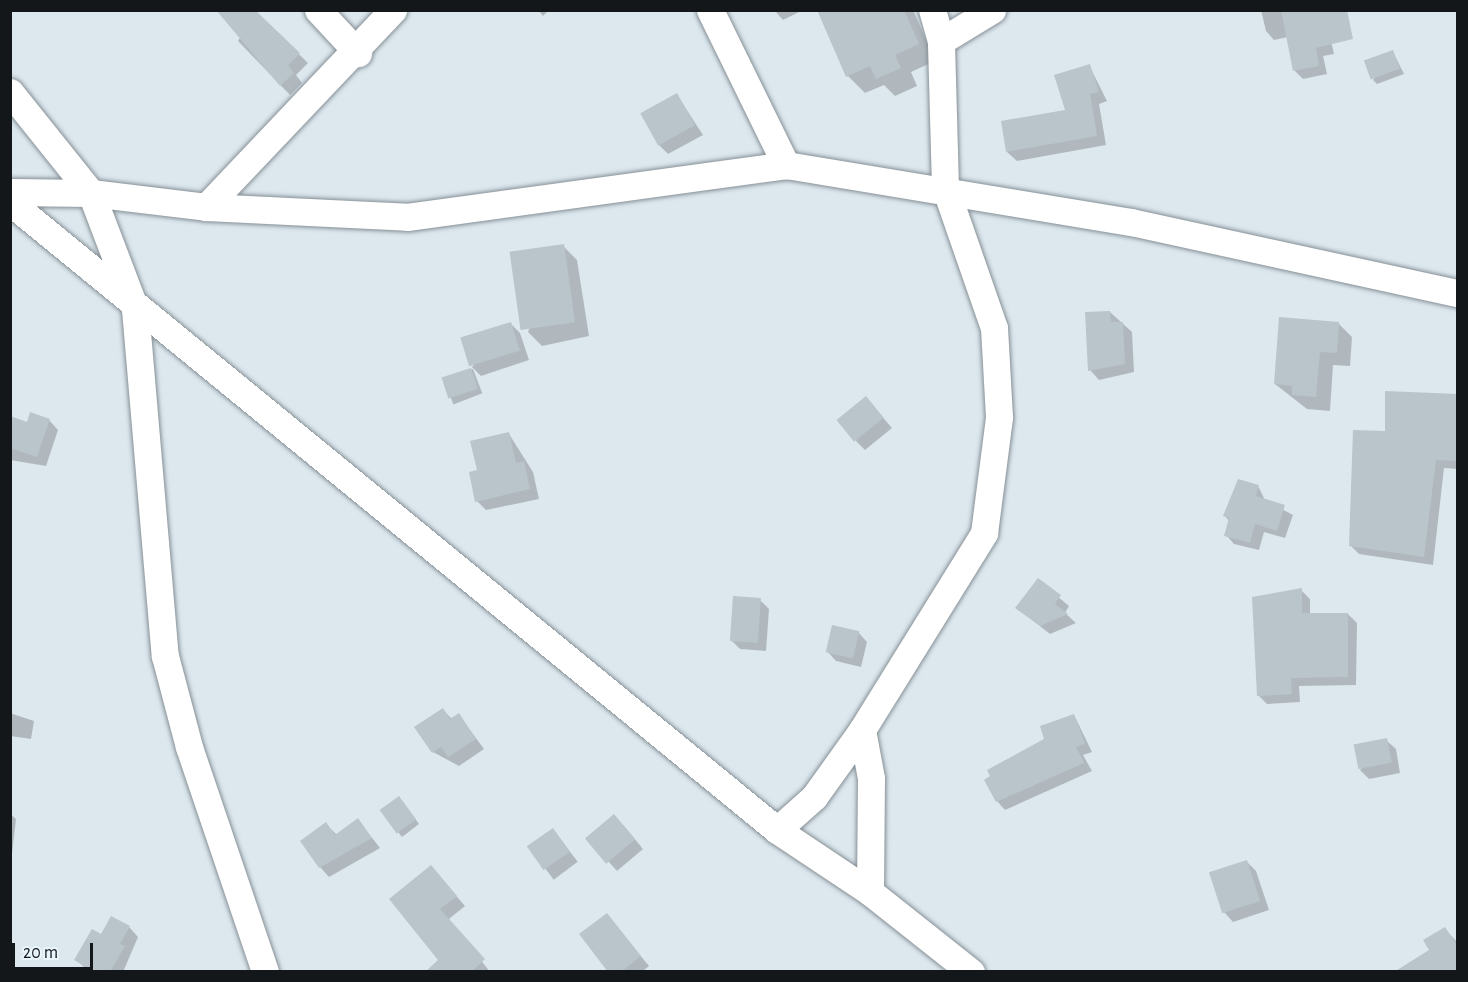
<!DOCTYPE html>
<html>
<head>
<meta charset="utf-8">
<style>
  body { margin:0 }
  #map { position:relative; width:1468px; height:982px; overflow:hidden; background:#dce7ee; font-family:"Alegreya Sans",sans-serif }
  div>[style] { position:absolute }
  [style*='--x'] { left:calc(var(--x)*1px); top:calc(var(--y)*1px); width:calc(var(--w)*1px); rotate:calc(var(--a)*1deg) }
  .shadow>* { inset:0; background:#0003; transform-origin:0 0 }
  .building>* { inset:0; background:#b9c4cb; transform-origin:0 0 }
  .roads { filter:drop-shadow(0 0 2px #869096) drop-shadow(0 0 2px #869096) }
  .street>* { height:27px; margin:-13.5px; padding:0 13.5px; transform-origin:13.5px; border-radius:13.5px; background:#fff }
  span { translate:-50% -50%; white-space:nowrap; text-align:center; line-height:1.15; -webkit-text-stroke:4.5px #e9f5fc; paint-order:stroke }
  .frame { position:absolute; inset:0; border:12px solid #14171a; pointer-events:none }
  .scale { position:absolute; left:12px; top:943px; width:81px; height:27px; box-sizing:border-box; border:3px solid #14171a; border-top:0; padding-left:8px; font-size:18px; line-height:21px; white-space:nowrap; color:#14171a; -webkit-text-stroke:4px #e9f5fc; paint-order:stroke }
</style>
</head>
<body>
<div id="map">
  <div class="shadow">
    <i style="clip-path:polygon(538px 10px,549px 10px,543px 16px)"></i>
    <i style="clip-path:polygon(774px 10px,803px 10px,783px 20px)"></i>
    <i style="clip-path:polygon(819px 10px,913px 10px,935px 61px,911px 72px,917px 86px,895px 96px,884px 85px,865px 93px,848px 76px)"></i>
    <i style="clip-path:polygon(1261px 10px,1324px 10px,1334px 54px,1323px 56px,1327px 74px,1303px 79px,1295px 71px,1288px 37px,1274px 40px,1266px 31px)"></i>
    <i style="clip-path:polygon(255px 12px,308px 63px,296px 75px,302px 83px,290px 95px,238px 41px)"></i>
    <i style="clip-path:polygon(1393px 52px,1404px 74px,1377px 84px,1373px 80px)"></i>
    <i style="clip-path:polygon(1089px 65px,1107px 101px,1099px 104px,1106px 145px,1017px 161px,1007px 152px,1067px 111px)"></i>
    <i style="clip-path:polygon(677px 95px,703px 135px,668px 154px,659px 145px)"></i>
    <i style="clip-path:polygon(563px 246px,577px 260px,589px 336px,542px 346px,528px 332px)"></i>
    <i style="clip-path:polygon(1110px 312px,1132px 332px,1134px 372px,1099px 380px,1090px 370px)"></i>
    <i style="clip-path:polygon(1338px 323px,1352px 337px,1350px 366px,1333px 365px,1330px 411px,1307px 409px,1275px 384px)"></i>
    <i style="clip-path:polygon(511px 324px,520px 333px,529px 360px,481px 376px,472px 367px)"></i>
    <i style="left:473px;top:369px;width:26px;height:31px;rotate:69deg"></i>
    <i style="clip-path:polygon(1458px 396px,1458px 469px,1444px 468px,1433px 565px,1359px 554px,1351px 546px,1386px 433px)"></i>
    <i style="clip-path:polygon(866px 398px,892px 428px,865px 450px,856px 441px)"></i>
    <i style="clip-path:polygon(10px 418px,28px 424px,49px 420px,58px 430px,46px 466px,10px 460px)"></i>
    <i style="clip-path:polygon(509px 434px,533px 472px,539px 499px,486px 510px,477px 501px,479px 471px)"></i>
    <i style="clip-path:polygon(1258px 486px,1265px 500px,1293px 515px,1285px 538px,1264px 532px,1259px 550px,1234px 544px,1226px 535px,1229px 521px,1225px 516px)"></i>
    <i style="clip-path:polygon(1038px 580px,1069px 606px,1065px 613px,1076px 623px,1050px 634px,1017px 608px)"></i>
    <i style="clip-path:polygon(1301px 590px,1310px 599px,1310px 614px,1348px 614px,1357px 623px,1356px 685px,1299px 686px,1300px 702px,1267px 704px,1258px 695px)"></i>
    <i style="clip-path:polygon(760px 600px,769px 609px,766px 651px,740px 649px,731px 640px)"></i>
    <i style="clip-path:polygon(858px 632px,867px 642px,861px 667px,836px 661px,827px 651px)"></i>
    <i style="clip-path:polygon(443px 710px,452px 719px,459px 715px,484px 749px,459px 766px,433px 752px)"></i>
    <i style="clip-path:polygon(10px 713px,34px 721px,31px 739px,10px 736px)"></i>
    <i style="clip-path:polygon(1074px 715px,1092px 752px,1083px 755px,1092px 771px,1005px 810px,997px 801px)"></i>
    <i style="clip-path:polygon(1386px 740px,1396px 749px,1400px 773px,1369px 779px,1360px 770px)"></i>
    <i style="clip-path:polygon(403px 802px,419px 824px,402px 837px,381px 811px)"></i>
    <i style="clip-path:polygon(10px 814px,16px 819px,12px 854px,10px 854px)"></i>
    <i style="clip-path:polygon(358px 820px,380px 848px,329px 877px,320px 867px,326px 824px,337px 835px)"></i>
    <i style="clip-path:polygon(623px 825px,643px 849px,617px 871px,588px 839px)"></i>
    <i style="left:553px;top:829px;width:41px;height:30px;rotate:53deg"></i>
    <i style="clip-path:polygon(1246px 861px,1256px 871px,1269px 910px,1233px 922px,1224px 912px)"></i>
    <i style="clip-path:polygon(431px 867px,465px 906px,449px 919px,490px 972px,449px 972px)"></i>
    <i style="clip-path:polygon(607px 915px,649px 966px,642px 972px,610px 972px)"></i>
    <i style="clip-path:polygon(129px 927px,138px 937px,123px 972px,90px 972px,76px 960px,101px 936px)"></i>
    <i style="clip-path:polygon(1445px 929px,1458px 943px,1458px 972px,1431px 950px)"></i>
  </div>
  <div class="building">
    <i style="clip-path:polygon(216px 10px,255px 10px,300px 53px,288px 65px,294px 73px,280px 86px)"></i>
    <i style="clip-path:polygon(817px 10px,904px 10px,919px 44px,895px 55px,901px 68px,876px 79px,870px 66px,846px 77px)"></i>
    <i style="clip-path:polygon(1281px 10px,1347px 10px,1353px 39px,1316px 48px,1319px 66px,1293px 71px)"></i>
    <i style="left:1393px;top:50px;width:20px;height:31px;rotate:70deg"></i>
    <i style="clip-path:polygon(1090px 64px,1099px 92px,1090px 94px,1097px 136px,1006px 152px,1001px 121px,1065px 110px,1054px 75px)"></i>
    <i style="left:677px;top:93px;width:37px;height:42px;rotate:61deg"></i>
    <i style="left:564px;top:244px;width:79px;height:55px;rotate:82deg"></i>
    <i style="clip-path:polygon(1110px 311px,1111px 322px,1123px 322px,1125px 364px,1088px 371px,1085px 312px)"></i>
    <i style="clip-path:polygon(1279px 317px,1339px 322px,1337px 353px,1320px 352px,1316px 397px,1292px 395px,1292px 386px,1274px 384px)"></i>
    <i style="left:511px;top:322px;width:30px;height:53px;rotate:73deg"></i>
    <i style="left:471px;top:368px;width:22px;height:31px;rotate:72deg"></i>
    <i style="clip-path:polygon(1385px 391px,1458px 394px,1458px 461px,1436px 460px,1424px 557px,1349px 546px,1353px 430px,1385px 431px)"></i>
    <i style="left:866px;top:396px;width:28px;height:38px;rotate:51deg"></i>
    <i style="clip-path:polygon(30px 412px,50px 419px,37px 457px,10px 448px,10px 416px,27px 422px)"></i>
    <i style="clip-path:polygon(509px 432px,516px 463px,524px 461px,530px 489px,475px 502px,469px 472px,477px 470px,470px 441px)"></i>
    <i style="clip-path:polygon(1238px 479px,1259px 485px,1256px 496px,1285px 505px,1277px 531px,1255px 524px,1250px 543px,1224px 536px,1229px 518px,1223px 516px)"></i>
    <i style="clip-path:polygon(1038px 578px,1061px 595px,1055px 604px,1068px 614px,1040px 626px,1015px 608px)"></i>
    <i style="clip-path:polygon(1302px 588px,1302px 613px,1348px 613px,1348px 677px,1291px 678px,1292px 694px,1257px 696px,1252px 597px)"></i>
    <i style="left:733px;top:596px;width:28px;height:45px;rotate:4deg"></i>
    <i style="left:832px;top:625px;width:28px;height:28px;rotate:13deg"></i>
    <i style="clip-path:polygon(443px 708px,450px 719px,459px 713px,476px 739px,448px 757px,441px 747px,432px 753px,414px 727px)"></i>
    <i style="clip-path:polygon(1074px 714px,1085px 744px,1076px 747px,1084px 763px,996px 802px,984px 780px,990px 776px,987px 770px,1044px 739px,1040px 726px)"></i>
    <i style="left:1387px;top:738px;width:25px;height:34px;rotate:79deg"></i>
    <i style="left:399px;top:796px;width:29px;height:24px;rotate:54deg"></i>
    <i style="left:614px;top:814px;width:33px;height:38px;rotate:50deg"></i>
    <i style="clip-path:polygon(358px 818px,372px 838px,319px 868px,300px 841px,326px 822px,335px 835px)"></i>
    <i style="left:553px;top:828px;width:29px;height:32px;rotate:55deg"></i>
    <i style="left:1247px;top:860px;width:43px;height:40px;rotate:72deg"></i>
    <i style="clip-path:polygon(431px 865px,457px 896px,440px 909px,485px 959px,471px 972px,425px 972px,438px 960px,389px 899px)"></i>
    <i style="clip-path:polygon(607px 913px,641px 956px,621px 972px,608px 972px,579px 934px)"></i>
    <i style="clip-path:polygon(111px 916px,130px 926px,120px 944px,125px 946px,110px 972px,95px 972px,74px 960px,92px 929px,101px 934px)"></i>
    <i style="clip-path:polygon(1445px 927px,1458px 947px,1458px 972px,1394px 972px,1429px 950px,1423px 940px)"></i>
  </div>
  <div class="roads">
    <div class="street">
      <i style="--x:318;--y:10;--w:59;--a:47.1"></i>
      <i style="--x:710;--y:10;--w:173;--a:63.9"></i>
      <i style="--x:941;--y:41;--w:60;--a:-31.3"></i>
      <i style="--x:10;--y:92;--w:129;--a:51.3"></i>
      <i style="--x:91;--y:193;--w:124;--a:69.2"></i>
      <i style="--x:135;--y:309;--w:348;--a:85.1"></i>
      <i style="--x:165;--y:656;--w:94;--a:75.2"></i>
      <i style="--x:189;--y:747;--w:237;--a:71.3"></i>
      <i style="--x:10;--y:192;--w:81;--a:0.7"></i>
      <i style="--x:91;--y:193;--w:116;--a:6.9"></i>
      <i style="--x:206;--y:207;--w:201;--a:2.8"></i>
      <i style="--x:407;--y:217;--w:383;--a:-7.8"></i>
      <i style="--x:786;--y:165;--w:350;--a:9.4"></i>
      <i style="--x:1131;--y:222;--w:335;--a:12.3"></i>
      <i style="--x:10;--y:202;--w:991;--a:39.31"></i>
      <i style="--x:777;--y:830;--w:112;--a:33.7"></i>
      <i style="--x:870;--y:892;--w:129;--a:38.4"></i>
      <i style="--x:206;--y:207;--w:272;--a:-46.5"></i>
      <i style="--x:777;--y:830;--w:50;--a:-41.7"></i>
      <i style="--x:814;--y:797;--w:82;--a:-54.4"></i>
      <i style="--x:870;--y:892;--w:114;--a:-89.5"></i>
      <i style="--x:871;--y:778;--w:49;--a:-100.6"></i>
      <i style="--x:862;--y:730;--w:232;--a:-58.2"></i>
      <i style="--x:984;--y:533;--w:117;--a:-82.6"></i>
      <i style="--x:999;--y:417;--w:89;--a:-93.2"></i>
      <i style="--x:994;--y:328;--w:149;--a:-109.2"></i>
      <i style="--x:945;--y:187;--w:146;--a:-91.6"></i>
      <i style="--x:941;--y:41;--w:32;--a:-106"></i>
    </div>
  </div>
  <div class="frame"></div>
  <div class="scale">20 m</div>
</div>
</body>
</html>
